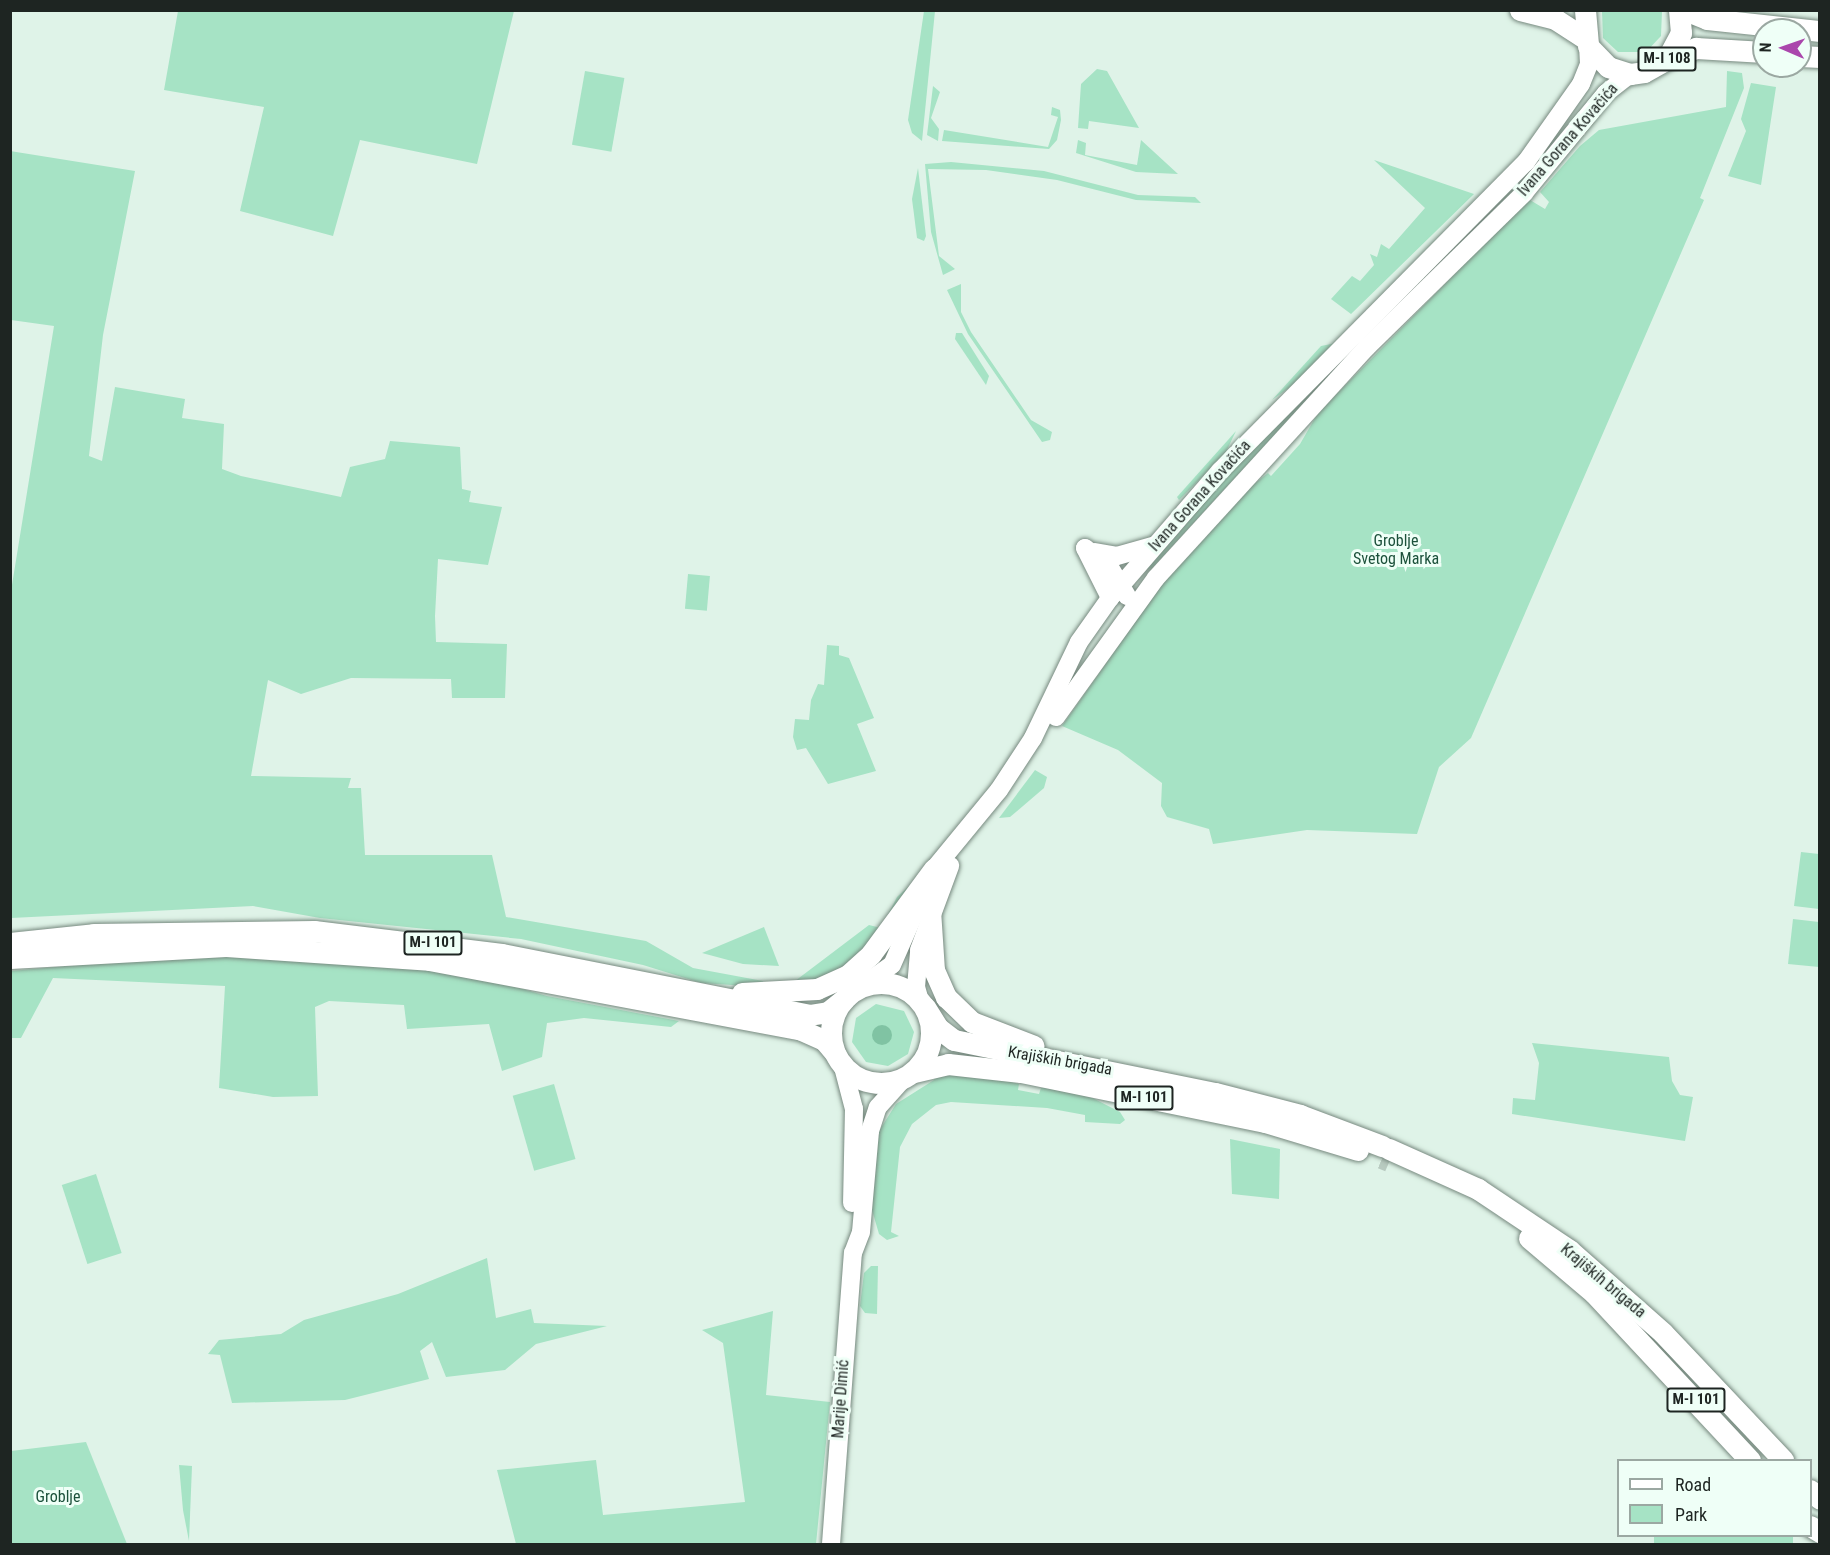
<!DOCTYPE html>
<html>
<head>
<meta charset="utf-8">
<style>
  body { margin:0 }
  #map { position:relative; width:1830px; height:1555px; overflow:hidden; background:#dff3e8; font-family:"Roboto Condensed",sans-serif }
  div>[style] { position:absolute }
  [style*='--x'] { left:calc(var(--x)*1px); top:calc(var(--y)*1px); width:calc(var(--w)*1px); rotate:calc(var(--a)*1deg) }
  .green>* { inset:0; background:#a6e3c5; transform-origin:0 0 }
  .water>* { inset:0; background:#80c3a3 }
  .round { border-radius:50% }
  .primary-tunnel>* { height:21px; margin-top:-10.5px; transform-origin:0; background:repeating-linear-gradient(90deg,#b8cac0 0 21px,transparent 0 31px) }
  .roads { filter:drop-shadow(0 0 2px #77897f) drop-shadow(0 0 2px #77897f) }
  .secondary>* { height:18px; margin:-9px; padding:0 9px; transform-origin:9px; border-radius:9px; background:#fff }
  .primary>* { height:21px; margin:-10.5px; padding:0 10.5px; transform-origin:10.5px; border-radius:10.5px; background:#fff }
  .primary>.ring { margin:-10.5px; padding:0; box-sizing:content-box; background:none; border:21px solid #fff; border-radius:50% }
  span { translate:-50% -50%; white-space:nowrap; text-align:center; line-height:1.15; -webkit-text-stroke:6px #effff7; paint-order:stroke }
  .shield-label span { padding:2px 4px; background:#effff7; border:2px solid; border-radius:4px; -webkit-text-stroke-width:0 }
  .shield-label { font-size:15px; color:#1e2522; font-weight:700 }
  .street-label { font-size:16px; color:#1e2522 }
  .park-label { font-size:16px; color:#1c513b }
  .frame { position:absolute; inset:0; border:12px solid #1e2522; pointer-events:none }
  .legend { position:absolute; left:1617px; top:1459px; width:195px; height:78px; box-sizing:border-box; background:#effff7; border:2px solid #9ba8a2; margin:0; padding:8px 10px; list-style:none; font-size:18px; color:#1e2522 }
  .legend li { display:flex; align-items:center; gap:12px; height:30px }
  .legend b { width:30px; border:2px solid #9ba8a2 }
  .north { position:absolute; left:1752px; top:18px; width:60px; height:60px; box-sizing:border-box; background:#effff7; border:2px solid #9ba8a2; border-radius:50%; rotate:272deg; font-size:16px; font-weight:700; line-height:24px; text-align:center; color:#1e2522 }
  .north::after { content:''; display:block; margin:auto; width:21px; height:27px; background:#aa46ac; clip-path:polygon(50% 0,100% 100%,50% 72%,0 100%) }
</style>
</head>
<body>
<div id="map">
  <div class="green">
    <i style="clip-path:polygon(178px 11px,514px 11px,477px 164px,360px 140px,333px 236px,240px 211px,264px 107px,164px 90px)"></i>
    <i style="clip-path:polygon(924px 11px,935px 11px,922px 141px,912px 133px,908px 120px)"></i>
    <i style="clip-path:polygon(1602px 11px,1662px 11px,1661px 36px,1646px 52px,1618px 52px,1603px 38px)"></i>
    <i style="clip-path:polygon(1097px 69px,1107px 71px,1139px 128px,1089px 121px,1088px 129px,1078px 128px,1081px 84px)"></i>
    <i style="left:585px;top:71px;width:40px;height:75px;rotate:10deg"></i>
    <i style="clip-path:polygon(1727px 71px,1742px 73px,1744px 88px,1700px 198px,1704px 200px,1471px 738px,1439px 767px,1417px 834px,1307px 830px,1213px 844px,1209px 829px,1167px 817px,1161px 806px,1162px 783px,1118px 750px,1062px 726px,1159px 588px,1235px 499px,1268px 473px,1271px 476px,1300px 444px,1318px 413px,1505px 223px,1530px 200px,1545px 209px,1549px 202px,1540px 192px,1580px 146px,1599px 130px,1726px 107px)"></i>
    <i style="clip-path:polygon(1751px 83px,1776px 87px,1761px 185px,1728px 176px,1746px 131px,1741px 119px)"></i>
    <i style="clip-path:polygon(933px 86px,940px 92px,931px 118px,939px 129px,938px 141px,927px 135px)"></i>
    <i style="clip-path:polygon(1052px 107px,1060px 110px,1061px 120px,1057px 140px,1049px 149px,942px 141px,944px 130px,1048px 147px,1058px 117px,1051px 115px)"></i>
    <i style="clip-path:polygon(1141px 140px,1178px 174px,1136px 172px,1076px 153px,1078px 140px,1086px 143px,1085px 155px,1137px 165px)"></i>
    <i style="clip-path:polygon(10px 151px,135px 171px,103px 335px,89px 456px,102px 461px,115px 387px,185px 399px,182px 418px,224px 424px,222px 469px,241px 476px,341px 497px,350px 467px,385px 459px,390px 441px,460px 447px,462px 489px,471px 491px,469px 502px,502px 507px,488px 565px,438px 559px,435px 616px,436px 642px,507px 644px,505px 698px,452px 698px,451px 679px,351px 678px,301px 694px,268px 680px,251px 776px,351px 778px,348px 788px,361px 788px,365px 855px,492px 855px,506px 917px,646px 941px,693px 968px,763px 981px,763px 987px,701px 983px,643px 965px,521px 939px,320px 918px,253px 906px,11px 918px,11px 591px,54px 326px,11px 320px)"></i>
    <i style="clip-path:polygon(1374px 160px,1474px 194px,1351px 314px,1331px 299px,1352px 276px,1360px 281px,1374px 265px,1370px 254px,1377px 257px,1381px 244px,1389px 249px,1425px 208px)"></i>
    <i style="clip-path:polygon(951px 162px,1044px 171px,1138px 195px,1195px 197px,1201px 203px,1136px 200px,1057px 180px,986px 170px,928px 169px,939px 256px,955px 269px,943px 275px,931px 232px,925px 164px)"></i>
    <i style="clip-path:polygon(918px 168px,926px 236px,924px 241px,917px 238px,912px 199px)"></i>
    <i style="clip-path:polygon(961px 284px,961px 312px,971px 332px,1031px 420px,1052px 432px,1050px 440px,1042px 442px,968px 334px,947px 290px)"></i>
    <i style="clip-path:polygon(956px 333px,962px 333px,989px 376px,986px 385px,955px 339px)"></i>
    <i style="clip-path:polygon(1336px 343px,1296px 383px,1272px 400px,1321px 346px)"></i>
    <i style="clip-path:polygon(1348px 355px,1152px 568px,1143px 570px,1236px 465px)"></i>
    <i style="clip-path:polygon(1236px 431px,1225px 454px,1179px 500px,1177px 497px)"></i>
    <i style="left:688px;top:574px;width:22px;height:35px;rotate:5deg"></i>
    <i style="clip-path:polygon(827px 645px,839px 646px,839px 655px,849px 658px,874px 718px,857px 724px,876px 771px,828px 784px,806px 748px,797px 750px,793px 737px,795px 719px,809px 720px,811px 700px,818px 684px,824px 685px)"></i>
    <i style="clip-path:polygon(1035px 770px,1047px 777px,1044px 788px,1010px 817px,999px 818px)"></i>
    <i style="clip-path:polygon(1801px 852px,1819px 854px,1819px 909px,1794px 906px)"></i>
    <i style="clip-path:polygon(922px 874px,868px 947px,856px 960px,817px 982px,785px 987px,785px 981px,795px 981px,869px 925px,881px 928px,897px 897px)"></i>
    <i style="clip-path:polygon(1793px 919px,1819px 922px,1819px 967px,1788px 964px)"></i>
    <i style="clip-path:polygon(764px 927px,779px 966px,743px 964px,702px 953px)"></i>
    <i style="clip-path:polygon(210px 953px,327px 958px,474px 975px,547px 996px,679px 1021px,671px 1027px,584px 1018px,547px 1023px,542px 1057px,502px 1071px,489px 1024px,407px 1029px,404px 1005px,329px 1001px,315px 1007px,318px 1096px,273px 1097px,219px 1088px,225px 986px,53px 978px,21px 1038px,11px 1038px,11px 971px)"></i>
    <i style="clip-path:polygon(876px 1004px,904px 1011px,914px 1032px,908px 1054px,888px 1066px,866px 1062px,852px 1042px,856px 1018px)"></i>
    <i style="clip-path:polygon(1532px 1043px,1669px 1057px,1672px 1081px,1680px 1095px,1693px 1097px,1685px 1141px,1512px 1114px,1513px 1098px,1535px 1100px,1539px 1063px)"></i>
    <i style="clip-path:polygon(935px 1073px,999px 1078px,1019px 1084px,1018px 1090px,1039px 1094px,1041px 1088px,1073px 1088px,1120px 1112px,1125px 1120px,1120px 1124px,1085px 1122px,1085px 1115px,1047px 1108px,951px 1102px,936px 1105px,912px 1124px,900px 1147px,891px 1232px,899px 1236px,887px 1240px,879px 1234px,872px 1210px,879px 1131px,896px 1104px,934px 1080px)"></i>
    <i style="left:554px;top:1084px;width:78px;height:43px;rotate:74deg"></i>
    <i style="clip-path:polygon(1230px 1139px,1280px 1149px,1279px 1199px,1232px 1194px)"></i>
    <i style="left:96px;top:1174px;width:83px;height:36px;rotate:72deg"></i>
    <i style="clip-path:polygon(487px 1258px,496px 1318px,531px 1309px,534px 1323px,607px 1326px,536px 1344px,505px 1370px,446px 1377px,432px 1342px,420px 1351px,429px 1379px,345px 1400px,232px 1403px,220px 1355px,208px 1354px,219px 1340px,281px 1334px,304px 1320px,398px 1294px)"></i>
    <i style="clip-path:polygon(871px 1266px,878px 1266px,877px 1314px,865px 1313px,860px 1306px,864px 1273px)"></i>
    <i style="clip-path:polygon(773px 1311px,766px 1395px,830px 1402px,816px 1544px,516px 1544px,497px 1470px,596px 1460px,603px 1515px,745px 1502px,723px 1343px,702px 1330px)"></i>
    <i style="clip-path:polygon(86px 1442px,127px 1544px,11px 1544px,11px 1451px)"></i>
    <i style="clip-path:polygon(179px 1465px,192px 1466px,189px 1541px,183px 1510px)"></i>
    <i style="left:1654px;top:1536px;width:139px;height:8px"></i>
  </div>
  <div class="water">
    <i class="round" style="left:872px;top:1025px;width:20px;height:20px"></i>
  </div>
  <div class="primary-tunnel">
    <i style="--x:1382;--y:1158;--w:8;--a:23"></i>
  </div>
  <div class="roads">
    <div class="secondary">
      <i style="--x:1085;--y:548;--w:30;--a:37"></i>
      <i style="--x:1109;--y:566;--w:35;--a:59"></i>
      <i style="--x:1085;--y:548;--w:56;--a:63.4"></i>
      <i style="--x:1095;--y:552;--w:22;--a:10"></i>
      <i style="--x:1117;--y:556;--w:37;--a:-16"></i>
      <i style="--x:1056;--y:717;--w:171;--a:-54.3"></i>
      <i style="--x:1156;--y:578;--w:313;--a:-47.6"></i>
      <i style="--x:1367;--y:347;--w:220;--a:-44.4"></i>
      <i style="--x:1524;--y:193;--w:129;--a:-50.6"></i>
      <i style="--x:1606;--y:93;--w:31;--a:-38"></i>
      <i style="--x:863;--y:985;--w:35;--a:-35"></i>
      <i style="--x:892;--y:965;--w:105;--a:-66.4"></i>
      <i style="--x:934;--y:869;--w:102;--a:-50.6"></i>
      <i style="--x:999;--y:790;--w:62;--a:-56.8"></i>
      <i style="--x:1033;--y:738;--w:106;--a:-64.4"></i>
      <i style="--x:1079;--y:642;--w:54;--a:-54.8"></i>
      <i style="--x:1110;--y:598;--w:168;--a:-49.1"></i>
      <i style="--x:1220;--y:471;--w:435;--a:-45.3"></i>
      <i style="--x:1526;--y:162;--w:95;--a:-54.8"></i>
      <i style="--x:1581;--y:84;--w:22;--a:-68"></i>
      <i style="--x:1589;--y:64;--w:18;--a:-93"></i>
      <i style="--x:920;--y:1001;--w:15;--a:-106"></i>
      <i style="--x:916;--y:987;--w:37;--a:-85"></i>
      <i style="--x:919;--y:950;--w:90;--a:-69.7"></i>
      <i style="--x:843;--y:1067;--w:43;--a:75.3"></i>
      <i style="--x:854;--y:1109;--w:94;--a:91.2"></i>
      <i style="--x:831;--y:1544;--w:292;--a:-85.7"></i>
      <i style="--x:853;--y:1253;--w:22;--a:-69"></i>
      <i style="--x:861;--y:1232;--w:101;--a:-84.9"></i>
      <i style="--x:870;--y:1131;--w:25;--a:-72"></i>
      <i style="--x:878;--y:1107;--w:39;--a:-48"></i>
    </div>
    <div class="primary">
      <i style="--x:1520;--y:10;--w:36;--a:14"></i>
      <i style="--x:1555;--y:19;--w:35;--a:33"></i>
      <i style="--x:1585;--y:10;--w:36;--a:85"></i>
      <i style="--x:1588;--y:46;--w:29;--a:46"></i>
      <i style="--x:1608;--y:67;--w:23;--a:18"></i>
      <i style="--x:1630;--y:74;--w:14;--a:-8"></i>
      <i style="--x:1644;--y:72;--w:26;--a:-29"></i>
      <i style="--x:1667;--y:59;--w:30;--a:-62"></i>
      <i style="--x:1681;--y:33;--w:23;--a:-95"></i>
      <i style="--x:1685;--y:10;--w:24;--a:22"></i>
      <i style="--x:1707;--y:19;--w:114;--a:6.1"></i>
      <i style="--x:1800;--y:56;--w:20;--a:3"></i>
      <i style="--x:1667;--y:59;--w:31;--a:-21"></i>
      <i style="--x:1696;--y:48;--w:68;--a:3.4"></i>
      <i style="--x:930;--y:910;--w:60;--a:86.2"></i>
      <i style="--x:934;--y:970;--w:30;--a:66"></i>
      <i style="--x:946;--y:997;--w:36;--a:44"></i>
      <i style="--x:972;--y:1022;--w:66;--a:21.2"></i>
      <i style="--x:10;--y:943;--w:84;--a:-6.1"></i>
      <i style="--x:94;--y:934;--w:220;--a:-0.8"></i>
      <i style="--x:314;--y:931;--w:189;--a:7"></i>
      <i style="--x:502;--y:954;--w:313;--a:11.2"></i>
      <i style="--x:809;--y:1015;--w:19;--a:-9"></i>
      <i style="--x:828;--y:1012;--w:22;--a:-39"></i>
      <i style="--x:10;--y:958;--w:216;--a:-3.2"></i>
      <i style="--x:226;--y:946;--w:203;--a:3.9"></i>
      <i style="--x:429;--y:960;--w:376;--a:10.6"></i>
      <i style="--x:799;--y:1029;--w:27;--a:24"></i>
      <i style="--x:824;--y:1040;--w:17;--a:50"></i>
      <i class="ring" style="left:831px;top:983px;width:79px;height:79px"></i>
      <i style="--x:742;--y:993;--w:75;--a:-3.1"></i>
      <i style="--x:817;--y:989;--w:34;--a:-24"></i>
      <i style="--x:848;--y:975;--w:31;--a:-42"></i>
      <i style="--x:871;--y:954;--w:106;--a:-53.5"></i>
      <i style="--x:925;--y:1007;--w:25;--a:58"></i>
      <i style="--x:938;--y:1028;--w:20;--a:37"></i>
      <i style="--x:954;--y:1040;--w:266;--a:11.5"></i>
      <i style="--x:1215;--y:1093;--w:88;--a:14.5"></i>
      <i style="--x:1300;--y:1115;--w:88;--a:20.7"></i>
      <i style="--x:914;--y:1072;--w:35;--a:-13"></i>
      <i style="--x:948;--y:1064;--w:73;--a:6.3"></i>
      <i style="--x:1021;--y:1072;--w:249;--a:11.6"></i>
      <i style="--x:1265;--y:1122;--w:97;--a:16.8"></i>
      <i style="--x:1389;--y:1149;--w:98;--a:24.2"></i>
      <i style="--x:1478;--y:1189;--w:110;--a:33.8"></i>
      <i style="--x:1569;--y:1250;--w:125;--a:41.4"></i>
      <i style="--x:1663;--y:1333;--w:175;--a:46.6"></i>
      <i style="--x:1529;--y:1238;--w:85;--a:40.2"></i>
      <i style="--x:1594;--y:1293;--w:229;--a:47"></i>
      <i style="--x:1810;--y:1490;--w:13;--a:42"></i>
      <i style="--x:1810;--y:1526;--w:12;--a:31"></i>
    </div>
  </div>
  <div class="shield-label">
    <span style="left:1667px;top:59px">M-I 108</span>
    <span style="left:433px;top:943px">M-I 101</span>
    <span style="left:1144px;top:1098px">M-I 101</span>
    <span style="left:1696px;top:1400px">M-I 101</span>
  </div>
  <div class="street-label">
    <span style="left:1568px;top:140px;rotate:-49deg">Ivana Gorana Kovačića</span>
    <span style="left:1200px;top:496px;rotate:-48deg">Ivana Gorana Kovačića</span>
    <span style="left:1060px;top:1061px;rotate:10deg">Krajiških brigada</span>
    <span style="left:1603px;top:1281px;rotate:40deg">Krajiških brigada</span>
    <span style="left:841px;top:1399px;rotate:-86deg">Marije Dimić</span>
  </div>
  <div class="park-label">
    <span style="left:1396px;top:550px">Groblje<br>Svetog Marka</span>
    <span style="left:58px;top:1497px">Groblje</span>
  </div>
  <div class="frame"></div>
  <ul class="legend">
  <li><b style="height:8px;background:#fff"></b>Road</li>
  <li><b style="height:16px;background:#a6e3c5"></b>Park</li>
  </ul>
  <div class="north">N</div>
</div>
</body>
</html>
